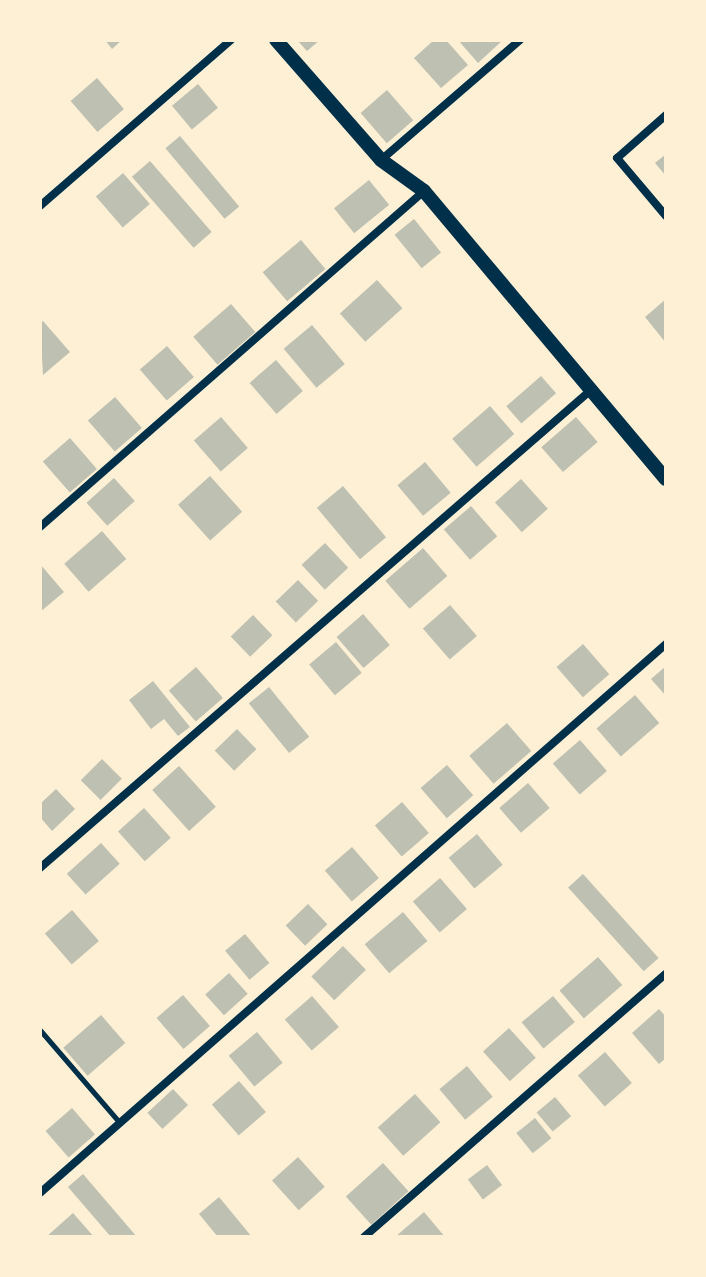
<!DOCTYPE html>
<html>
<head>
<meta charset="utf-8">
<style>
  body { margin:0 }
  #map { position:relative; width:706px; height:1277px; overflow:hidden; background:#fdf0d5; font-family:Ubuntu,sans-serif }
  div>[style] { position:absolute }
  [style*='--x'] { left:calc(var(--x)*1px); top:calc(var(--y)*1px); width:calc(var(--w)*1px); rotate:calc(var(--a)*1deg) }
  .building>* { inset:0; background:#bec0b2; transform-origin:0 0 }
  .service>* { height:5px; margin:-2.5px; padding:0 2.5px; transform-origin:2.5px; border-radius:2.5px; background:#003049 }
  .minor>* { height:8px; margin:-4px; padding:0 4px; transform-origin:4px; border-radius:4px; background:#003049 }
  .tertiary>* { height:14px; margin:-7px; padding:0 7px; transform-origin:7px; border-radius:7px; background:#003049 }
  span { translate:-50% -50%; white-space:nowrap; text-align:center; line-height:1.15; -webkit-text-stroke:7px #fdf0d5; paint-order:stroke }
  .frame { position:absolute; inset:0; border:42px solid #fdf0d5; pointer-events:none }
</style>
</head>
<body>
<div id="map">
  <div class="building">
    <i style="clip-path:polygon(105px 40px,122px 40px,112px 49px)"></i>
    <i style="clip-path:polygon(297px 40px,320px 40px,307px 51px)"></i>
    <i style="clip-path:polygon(434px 40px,446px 40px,468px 65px,441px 88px,414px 58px)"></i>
    <i style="clip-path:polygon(458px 40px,503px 40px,478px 63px)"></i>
    <i style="left:97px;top:78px;width:41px;height:35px;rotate:49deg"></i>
    <i style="left:198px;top:84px;width:31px;height:34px;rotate:50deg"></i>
    <i style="left:387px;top:90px;width:40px;height:35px;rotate:49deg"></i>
    <i style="left:180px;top:136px;width:92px;height:19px;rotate:50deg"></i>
    <i style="clip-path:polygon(666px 154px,666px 176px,655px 163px)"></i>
    <i style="left:150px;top:161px;width:94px;height:24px;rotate:49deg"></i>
    <i style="left:123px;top:173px;width:41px;height:36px;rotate:49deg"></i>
    <i style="left:369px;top:180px;width:32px;height:45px;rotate:51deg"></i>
    <i style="left:414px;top:219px;width:43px;height:25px;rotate:51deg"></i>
    <i style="left:301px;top:240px;width:38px;height:50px;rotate:50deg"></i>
    <i style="left:377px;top:280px;width:38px;height:50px;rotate:48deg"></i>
    <i style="clip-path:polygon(666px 299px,666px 343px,645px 317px)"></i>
    <i style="left:231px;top:304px;width:37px;height:50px;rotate:49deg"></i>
    <i style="clip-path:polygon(43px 321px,70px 352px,43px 375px,40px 324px)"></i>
    <i style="left:312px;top:325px;width:51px;height:37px;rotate:50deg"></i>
    <i style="left:167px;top:346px;width:41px;height:36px;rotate:49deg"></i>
    <i style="left:276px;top:360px;width:41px;height:35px;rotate:49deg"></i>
    <i style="left:541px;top:376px;width:23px;height:46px;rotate:49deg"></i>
    <i style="left:115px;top:397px;width:41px;height:36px;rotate:49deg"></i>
    <i style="left:490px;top:406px;width:37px;height:50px;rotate:49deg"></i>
    <i style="left:221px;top:417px;width:41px;height:36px;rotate:49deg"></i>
    <i style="left:576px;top:417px;width:33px;height:46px;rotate:49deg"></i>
    <i style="left:70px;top:438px;width:41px;height:36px;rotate:49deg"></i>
    <i style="left:425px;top:462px;width:40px;height:36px;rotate:50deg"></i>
    <i style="left:210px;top:476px;width:48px;height:43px;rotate:48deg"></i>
    <i style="left:114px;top:478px;width:31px;height:37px;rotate:48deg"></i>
    <i style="left:521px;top:479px;width:40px;height:35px;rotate:48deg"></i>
    <i style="left:343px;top:486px;width:67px;height:34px;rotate:50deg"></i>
    <i style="left:471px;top:506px;width:40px;height:36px;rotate:49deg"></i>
    <i style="left:102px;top:531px;width:37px;height:50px;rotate:49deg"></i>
    <i style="left:325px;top:543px;width:34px;height:32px;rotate:47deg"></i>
    <i style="left:423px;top:548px;width:37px;height:50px;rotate:49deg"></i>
    <i style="clip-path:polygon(40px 564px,64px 592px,40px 612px)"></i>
    <i style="left:298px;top:580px;width:29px;height:31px;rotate:46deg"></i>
    <i style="left:450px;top:605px;width:41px;height:36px;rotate:49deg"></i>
    <i style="left:363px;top:614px;width:41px;height:35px;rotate:49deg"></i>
    <i style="left:253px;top:615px;width:28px;height:31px;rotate:46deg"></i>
    <i style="left:336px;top:642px;width:40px;height:35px;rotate:50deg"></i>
    <i style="left:583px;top:644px;width:40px;height:35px;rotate:49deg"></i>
    <i style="clip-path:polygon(666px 666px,666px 696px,651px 679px)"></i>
    <i style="left:196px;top:667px;width:41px;height:36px;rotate:49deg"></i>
    <i style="clip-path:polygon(153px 681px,190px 727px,178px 736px,164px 719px,151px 729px,129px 700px)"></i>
    <i style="left:269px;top:687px;width:64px;height:26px;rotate:51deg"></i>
    <i style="left:635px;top:695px;width:37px;height:51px;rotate:49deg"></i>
    <i style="left:507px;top:723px;width:37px;height:50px;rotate:49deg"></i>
    <i style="left:237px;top:729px;width:28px;height:31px;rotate:46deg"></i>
    <i style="left:580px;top:740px;width:41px;height:36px;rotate:49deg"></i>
    <i style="left:102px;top:759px;width:28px;height:30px;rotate:45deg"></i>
    <i style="left:447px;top:765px;width:40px;height:35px;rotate:49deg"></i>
    <i style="left:179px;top:766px;width:55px;height:36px;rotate:48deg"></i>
    <i style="left:528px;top:783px;width:33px;height:38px;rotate:49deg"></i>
    <i style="clip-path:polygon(56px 789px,75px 809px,52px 831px,40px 817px,40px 804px)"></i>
    <i style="left:402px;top:802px;width:41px;height:36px;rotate:49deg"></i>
    <i style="left:144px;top:808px;width:40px;height:35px;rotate:48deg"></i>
    <i style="left:477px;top:834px;width:40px;height:37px;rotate:50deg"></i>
    <i style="left:101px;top:843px;width:28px;height:46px;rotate:48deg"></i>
    <i style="left:352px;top:847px;width:41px;height:36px;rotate:49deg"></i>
    <i style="left:583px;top:874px;width:113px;height:20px;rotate:48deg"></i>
    <i style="left:440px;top:878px;width:41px;height:36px;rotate:49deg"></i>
    <i style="left:308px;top:904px;width:28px;height:31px;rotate:46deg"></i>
    <i style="left:72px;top:910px;width:41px;height:36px;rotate:49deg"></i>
    <i style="left:403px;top:912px;width:38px;height:50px;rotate:50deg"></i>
    <i style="left:245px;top:934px;width:38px;height:26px;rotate:50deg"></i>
    <i style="left:343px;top:946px;width:33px;height:44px;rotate:46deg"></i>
    <i style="left:598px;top:957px;width:37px;height:51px;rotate:49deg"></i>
    <i style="left:229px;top:973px;width:28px;height:32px;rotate:48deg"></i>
    <i style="left:183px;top:995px;width:41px;height:35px;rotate:49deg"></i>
    <i style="left:312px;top:996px;width:41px;height:36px;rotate:49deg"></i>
    <i style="left:553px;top:996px;width:34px;height:41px;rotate:50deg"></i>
    <i style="clip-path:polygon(659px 1009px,666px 1017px,666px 1058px,659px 1064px,632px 1033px)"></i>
    <i style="left:101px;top:1015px;width:37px;height:50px;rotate:49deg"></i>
    <i style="left:509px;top:1028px;width:40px;height:35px;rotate:48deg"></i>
    <i style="left:257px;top:1032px;width:40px;height:37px;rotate:50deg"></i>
    <i style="left:605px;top:1052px;width:41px;height:36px;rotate:49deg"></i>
    <i style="left:467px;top:1066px;width:40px;height:36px;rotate:50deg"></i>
    <i style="left:239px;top:1081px;width:41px;height:36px;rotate:49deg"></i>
    <i style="left:173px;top:1089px;width:22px;height:35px;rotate:47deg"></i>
    <i style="left:415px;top:1094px;width:38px;height:50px;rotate:48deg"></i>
    <i style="left:555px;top:1097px;width:25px;height:24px;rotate:50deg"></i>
    <i style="left:72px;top:1108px;width:35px;height:35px;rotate:49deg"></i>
    <i style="left:535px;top:1118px;width:26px;height:24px;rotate:51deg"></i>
    <i style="left:298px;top:1157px;width:40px;height:35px;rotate:48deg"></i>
    <i style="left:383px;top:1163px;width:38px;height:50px;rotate:48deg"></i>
    <i style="left:487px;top:1165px;width:25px;height:24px;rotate:53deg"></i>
    <i style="clip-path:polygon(83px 1174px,137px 1237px,111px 1237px,68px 1187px)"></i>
    <i style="clip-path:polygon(219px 1197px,252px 1237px,218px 1237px,199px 1214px)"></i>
    <i style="clip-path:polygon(424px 1212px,445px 1237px,395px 1237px)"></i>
    <i style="clip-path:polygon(73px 1213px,94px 1237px,46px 1237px)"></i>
  </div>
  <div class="service">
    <i style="--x:40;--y:1030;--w:123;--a:49.3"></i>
  </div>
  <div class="minor">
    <i style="--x:666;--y:115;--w:65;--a:138.7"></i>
    <i style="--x:617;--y:158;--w:76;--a:49.8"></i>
    <i style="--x:381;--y:160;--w:184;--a:-40.8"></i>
    <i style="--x:40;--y:206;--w:253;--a:-41"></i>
    <i style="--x:40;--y:527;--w:510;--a:-41.19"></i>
    <i style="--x:40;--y:868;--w:729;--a:-40.94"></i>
    <i style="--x:40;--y:1193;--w:833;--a:-41.25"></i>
    <i style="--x:364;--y:1237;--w:400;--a:-41.1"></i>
  </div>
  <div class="tertiary">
    <i style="--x:276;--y:40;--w:159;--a:48.8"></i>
    <i style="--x:381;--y:160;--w:53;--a:35.8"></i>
    <i style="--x:424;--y:191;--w:376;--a:50"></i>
  </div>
  <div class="frame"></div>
</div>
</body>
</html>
